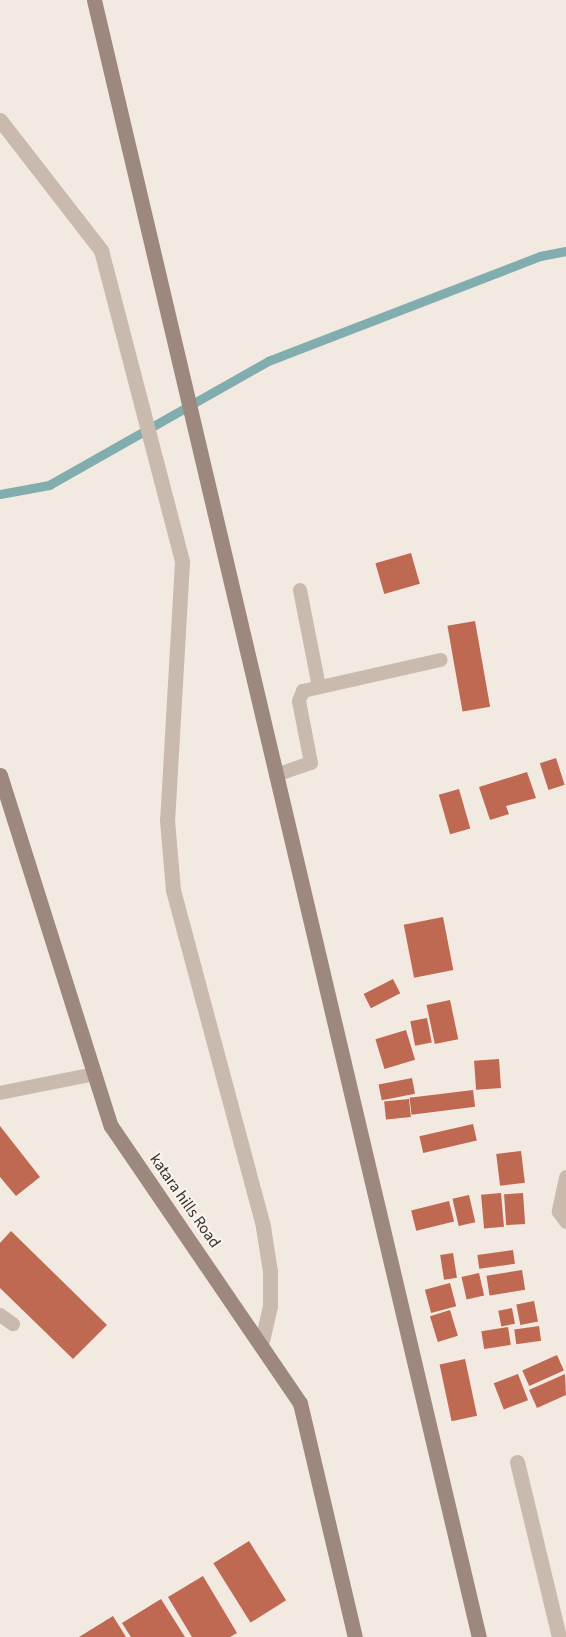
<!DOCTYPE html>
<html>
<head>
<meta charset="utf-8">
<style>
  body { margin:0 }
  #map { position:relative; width:566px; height:1637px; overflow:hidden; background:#f2e9e1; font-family:"Source Sans 3",sans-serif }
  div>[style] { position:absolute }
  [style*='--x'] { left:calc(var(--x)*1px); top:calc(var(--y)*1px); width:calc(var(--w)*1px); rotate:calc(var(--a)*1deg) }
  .stream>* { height:9px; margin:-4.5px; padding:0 4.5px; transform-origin:4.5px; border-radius:4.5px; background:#81adae }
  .building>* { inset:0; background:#bf6852; transform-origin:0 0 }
  .lane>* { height:14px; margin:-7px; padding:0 7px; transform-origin:7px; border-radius:7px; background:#cab9ad }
  .street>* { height:15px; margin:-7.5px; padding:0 7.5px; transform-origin:7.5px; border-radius:7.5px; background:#cab9ad }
  .secondary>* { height:15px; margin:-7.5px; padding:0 7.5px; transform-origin:7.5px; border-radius:7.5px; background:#9d887e }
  span { translate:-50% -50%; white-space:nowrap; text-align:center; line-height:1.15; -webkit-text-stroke:4.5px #faf3ed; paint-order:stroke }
  .street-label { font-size:16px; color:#382f2b }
</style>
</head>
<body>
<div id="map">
  <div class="stream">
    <i style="--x:0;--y:494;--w:50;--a:-10.4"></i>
    <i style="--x:49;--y:485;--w:252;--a:-29.5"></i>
    <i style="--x:268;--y:361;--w:292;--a:-21.1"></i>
    <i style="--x:540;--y:256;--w:26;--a:-11"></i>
  </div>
  <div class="building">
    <i style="left:411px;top:553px;width:32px;height:37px;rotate:74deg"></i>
    <i style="left:475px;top:621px;width:87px;height:28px;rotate:80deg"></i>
    <i style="left:556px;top:758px;width:28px;height:17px;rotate:72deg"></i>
    <i style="clip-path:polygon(527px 772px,536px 798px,506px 806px,509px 814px,490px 820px,479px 787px)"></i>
    <i style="left:459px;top:789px;width:41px;height:21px;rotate:74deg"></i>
    <i style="left:443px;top:917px;width:54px;height:40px;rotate:79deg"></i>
    <i style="left:393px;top:979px;width:16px;height:33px;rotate:63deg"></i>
    <i style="left:450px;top:1000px;width:40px;height:24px;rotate:78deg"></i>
    <i style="left:427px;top:1018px;width:25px;height:17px;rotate:79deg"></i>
    <i style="left:406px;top:1030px;width:31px;height:32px;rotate:73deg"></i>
    <i style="left:499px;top:1059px;width:29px;height:25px;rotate:86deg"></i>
    <i style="left:412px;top:1078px;width:16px;height:34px;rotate:79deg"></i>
    <i style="left:473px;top:1090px;width:17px;height:64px;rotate:83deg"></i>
    <i style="left:409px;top:1099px;width:18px;height:25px;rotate:84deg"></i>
    <i style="left:473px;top:1124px;width:17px;height:55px;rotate:77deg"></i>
    <i style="clip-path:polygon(0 1126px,40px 1177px,16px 1196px,0 1177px)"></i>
    <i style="left:521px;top:1151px;width:32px;height:25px;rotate:83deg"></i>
    <i style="left:501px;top:1193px;width:34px;height:20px;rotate:85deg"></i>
    <i style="left:523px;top:1193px;width:31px;height:19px;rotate:86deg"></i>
    <i style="left:469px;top:1195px;width:28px;height:17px;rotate:77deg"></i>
    <i style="left:449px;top:1201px;width:21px;height:39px;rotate:76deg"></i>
    <i style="clip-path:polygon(11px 1231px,107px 1325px,73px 1359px,0 1288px,0 1243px)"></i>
    <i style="left:513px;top:1250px;width:14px;height:36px;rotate:82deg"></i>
    <i style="left:453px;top:1253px;width:25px;height:13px;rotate:81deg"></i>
    <i style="left:522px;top:1270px;width:20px;height:36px;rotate:81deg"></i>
    <i style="left:479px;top:1273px;width:23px;height:18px;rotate:77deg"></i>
    <i style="left:450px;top:1283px;width:24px;height:26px;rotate:75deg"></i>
    <i style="left:534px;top:1301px;width:21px;height:18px;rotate:79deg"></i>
    <i style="left:512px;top:1308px;width:16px;height:14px;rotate:79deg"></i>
    <i style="left:450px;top:1310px;width:27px;height:21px;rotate:73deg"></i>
    <i style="left:539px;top:1326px;width:15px;height:25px;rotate:82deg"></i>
    <i style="left:508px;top:1327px;width:18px;height:27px;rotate:81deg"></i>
    <i style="left:557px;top:1355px;width:17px;height:38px;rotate:66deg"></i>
    <i style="left:465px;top:1359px;width:58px;height:26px;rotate:78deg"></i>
    <i style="left:518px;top:1374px;width:28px;height:26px;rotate:69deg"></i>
    <i style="clip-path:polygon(565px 1374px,566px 1395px,537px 1408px,529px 1390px)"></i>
    <i style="left:249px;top:1541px;width:70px;height:42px;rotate:58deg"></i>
    <i style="clip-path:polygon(203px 1576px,237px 1633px,230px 1637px,192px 1637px,168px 1597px)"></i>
    <i style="clip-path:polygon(161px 1599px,185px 1637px,131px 1637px,122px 1623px)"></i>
    <i style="clip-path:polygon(113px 1616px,126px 1637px,79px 1637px)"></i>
  </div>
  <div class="lane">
    <i style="--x:300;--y:590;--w:99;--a:78.9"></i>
    <i style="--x:276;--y:775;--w:37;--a:-19"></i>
    <i style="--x:311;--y:763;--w:63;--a:-101"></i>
    <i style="--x:299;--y:701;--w:11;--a:-68"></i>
    <i style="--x:303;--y:691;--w:141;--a:-12.7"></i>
    <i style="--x:0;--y:1093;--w:96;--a:-11.4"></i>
    <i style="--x:0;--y:1315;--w:16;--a:35"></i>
  </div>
  <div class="street">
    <i style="--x:0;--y:120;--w:165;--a:52.2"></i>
    <i style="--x:101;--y:250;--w:322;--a:75.4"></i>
    <i style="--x:182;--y:562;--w:258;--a:93.3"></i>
    <i style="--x:167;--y:820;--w:70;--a:85.1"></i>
    <i style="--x:173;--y:890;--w:349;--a:75"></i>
    <i style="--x:263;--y:1227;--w:45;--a:81"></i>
    <i style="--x:270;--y:1271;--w:35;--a:90"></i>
    <i style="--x:270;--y:1306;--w:36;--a:103"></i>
    <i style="--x:566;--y:1177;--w:35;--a:102"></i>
    <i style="--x:559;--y:1211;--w:12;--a:55"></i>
    <i style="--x:517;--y:1462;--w:180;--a:76.5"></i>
  </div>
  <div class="secondary">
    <i style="--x:94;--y:0;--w:1682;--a:76.77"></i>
    <i style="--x:0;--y:775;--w:368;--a:72.5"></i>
    <i style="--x:111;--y:1126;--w:335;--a:55.7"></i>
    <i style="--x:300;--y:1403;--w:240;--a:76.8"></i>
  </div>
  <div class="street-label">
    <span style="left:185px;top:1201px;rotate:55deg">katara hills Road</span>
  </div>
</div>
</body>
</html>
